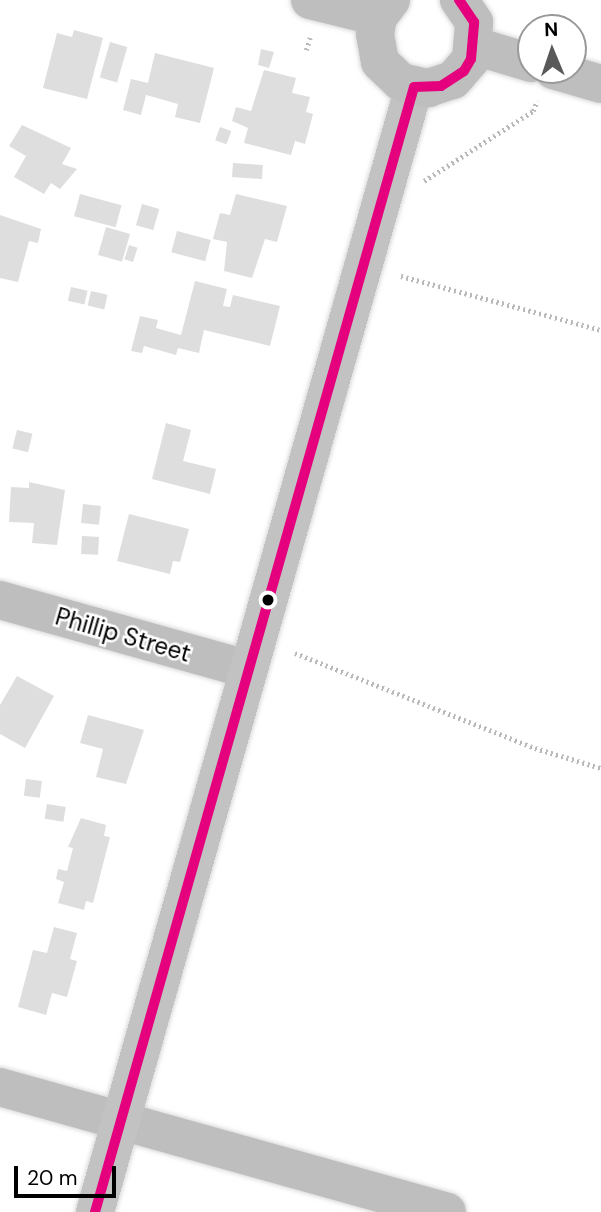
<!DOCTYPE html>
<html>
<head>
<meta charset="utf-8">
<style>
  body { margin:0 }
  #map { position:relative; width:601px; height:1212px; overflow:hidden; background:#fff; font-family:"DM Sans",sans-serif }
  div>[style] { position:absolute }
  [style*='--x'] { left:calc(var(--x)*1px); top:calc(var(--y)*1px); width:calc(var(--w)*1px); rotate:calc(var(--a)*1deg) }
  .building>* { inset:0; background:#dedede; transform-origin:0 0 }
  .path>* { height:4.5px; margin-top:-2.25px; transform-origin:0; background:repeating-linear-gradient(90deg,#b9b9b9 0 2px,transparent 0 5.5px) }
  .roads { filter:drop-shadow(0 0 2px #dbdbdb) drop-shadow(0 0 2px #dbdbdb) }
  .street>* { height:38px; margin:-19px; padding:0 19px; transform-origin:19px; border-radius:19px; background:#bebebe }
  .secondary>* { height:38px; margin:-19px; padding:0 19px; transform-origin:19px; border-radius:19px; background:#c2c2c2 }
  .primary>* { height:38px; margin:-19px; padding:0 19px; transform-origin:19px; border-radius:19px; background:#bebebe }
  .bus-1>* { height:10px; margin:-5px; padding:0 5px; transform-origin:5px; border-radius:5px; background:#e5007d }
  .dots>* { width:19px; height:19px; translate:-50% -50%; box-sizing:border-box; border:4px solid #fff; border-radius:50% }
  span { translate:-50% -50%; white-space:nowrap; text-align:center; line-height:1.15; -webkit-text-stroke:5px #fff; paint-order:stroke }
  .street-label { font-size:24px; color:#000 }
  .north { position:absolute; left:517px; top:14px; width:70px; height:70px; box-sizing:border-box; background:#fff; border:2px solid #999; border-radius:50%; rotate:358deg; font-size:19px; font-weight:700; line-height:28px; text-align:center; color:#000 }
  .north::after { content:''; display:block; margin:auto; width:24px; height:32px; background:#595959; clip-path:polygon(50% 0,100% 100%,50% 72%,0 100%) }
  .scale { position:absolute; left:14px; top:1166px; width:102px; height:32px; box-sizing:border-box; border:4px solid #000; border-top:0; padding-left:9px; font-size:21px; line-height:24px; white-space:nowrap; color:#000; -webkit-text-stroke:5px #fff; paint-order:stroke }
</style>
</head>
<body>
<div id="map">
  <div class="building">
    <i style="clip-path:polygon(74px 30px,103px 38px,87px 99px,43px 88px,57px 33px,72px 37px)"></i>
    <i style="left:110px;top:42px;width:18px;height:37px;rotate:16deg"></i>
    <i style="clip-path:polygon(261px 49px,274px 52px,269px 68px,258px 65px)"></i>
    <i style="clip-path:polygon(155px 53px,214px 68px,200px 123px,175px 117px,178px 104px,146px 95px,141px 115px,123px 110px,131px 79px,148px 83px)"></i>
    <i style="clip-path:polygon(264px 70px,296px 78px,292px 93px,310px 97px,306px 112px,313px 114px,305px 144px,295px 141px,291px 155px,244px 143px,248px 128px,232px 121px,236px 107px,251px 111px)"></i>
    <i style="clip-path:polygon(22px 125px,71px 148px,62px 164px,77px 169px,60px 189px,51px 183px,44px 194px,14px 177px,26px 156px,9px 146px)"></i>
    <i style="left:220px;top:127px;width:12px;height:14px;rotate:20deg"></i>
    <i style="left:233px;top:163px;width:30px;height:14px;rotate:4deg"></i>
    <i style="left:80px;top:194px;width:43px;height:23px;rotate:15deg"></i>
    <i style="clip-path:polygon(236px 194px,287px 206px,277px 242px,265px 239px,252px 278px,224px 271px,227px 242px,213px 239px,220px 213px,230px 215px)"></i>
    <i style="left:142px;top:204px;width:18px;height:22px;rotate:16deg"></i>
    <i style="clip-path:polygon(0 215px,41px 229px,38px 243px,29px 241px,18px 282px,0 278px)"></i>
    <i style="left:106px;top:227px;width:25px;height:29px;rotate:16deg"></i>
    <i style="left:177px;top:231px;width:35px;height:22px;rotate:15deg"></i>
    <i style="left:129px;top:245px;width:9px;height:15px;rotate:18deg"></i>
    <i style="clip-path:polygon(195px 281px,227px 289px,223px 306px,230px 307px,233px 295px,280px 306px,270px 346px,204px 330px,199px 353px,178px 348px,176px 355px,144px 346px,142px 353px,131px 351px,140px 316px,158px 320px,156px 328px,181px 335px)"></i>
    <i style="left:71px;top:287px;width:17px;height:14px;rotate:13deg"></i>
    <i style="left:91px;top:291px;width:17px;height:15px;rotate:13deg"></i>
    <i style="clip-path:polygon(166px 423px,191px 430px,183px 461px,216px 469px,210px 494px,152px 479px)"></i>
    <i style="left:17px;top:430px;width:16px;height:19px;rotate:14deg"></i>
    <i style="clip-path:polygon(29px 482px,65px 490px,57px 545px,32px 543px,34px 523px,9px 522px,11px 487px,29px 488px)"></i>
    <i style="left:83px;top:504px;width:18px;height:19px;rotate:6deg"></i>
    <i style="clip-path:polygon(129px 514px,189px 529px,180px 562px,173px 561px,170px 574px,117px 561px)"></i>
    <i style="left:82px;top:536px;width:17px;height:18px;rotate:3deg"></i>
    <i style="clip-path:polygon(17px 676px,54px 696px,25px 748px,0 734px,0 705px)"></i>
    <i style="clip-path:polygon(88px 715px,144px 730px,126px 784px,96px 777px,103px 749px,80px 743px)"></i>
    <i style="left:26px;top:779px;width:16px;height:17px;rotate:7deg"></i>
    <i style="left:47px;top:804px;width:19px;height:15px;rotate:9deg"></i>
    <i style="clip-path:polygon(81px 818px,106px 825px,104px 836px,110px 837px,93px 903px,86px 901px,84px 910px,58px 903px,64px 882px,56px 879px,58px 869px,67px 871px,73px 848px,68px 847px)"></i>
    <i style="clip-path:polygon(54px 927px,77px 933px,70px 959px,77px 961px,67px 997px,52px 993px,46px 1015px,18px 1007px,33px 950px,47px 953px)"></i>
  </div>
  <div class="path">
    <i style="--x:306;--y:50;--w:13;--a:-72"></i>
    <i style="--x:424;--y:181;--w:130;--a:-32.7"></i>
    <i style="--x:533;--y:111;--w:11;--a:-68"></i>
    <i style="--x:401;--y:276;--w:207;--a:15.1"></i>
    <i style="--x:295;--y:653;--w:258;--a:21.6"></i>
    <i style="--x:535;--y:748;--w:69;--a:16.9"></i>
  </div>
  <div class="roads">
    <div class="street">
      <i style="--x:0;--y:600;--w:256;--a:15.6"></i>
      <i style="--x:0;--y:1087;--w:464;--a:15.6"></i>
    </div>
    <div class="secondary">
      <i style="--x:95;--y:1212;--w:1169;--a:-74.17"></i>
    </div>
    <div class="primary">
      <i style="--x:310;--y:0;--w:70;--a:14"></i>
      <i style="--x:391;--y:0;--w:21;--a:127"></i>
      <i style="--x:378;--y:17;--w:17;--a:100"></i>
      <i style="--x:375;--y:34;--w:28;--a:80"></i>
      <i style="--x:380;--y:62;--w:29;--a:44"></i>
      <i style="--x:401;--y:82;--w:28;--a:13"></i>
      <i style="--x:428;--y:88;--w:26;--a:-18"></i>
      <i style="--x:453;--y:80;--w:28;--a:-49"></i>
      <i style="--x:471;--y:59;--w:37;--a:-85"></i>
      <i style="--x:474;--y:22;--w:27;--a:-124"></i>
      <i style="--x:475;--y:46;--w:59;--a:16.9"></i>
      <i style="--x:553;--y:70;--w:50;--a:16.3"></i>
    </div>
  </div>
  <div class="bus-1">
    <i style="--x:95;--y:1212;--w:1169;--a:-74.17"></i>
    <i style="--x:414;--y:87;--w:27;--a:-2"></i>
    <i style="--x:441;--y:86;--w:27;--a:-33"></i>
    <i style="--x:464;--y:71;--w:14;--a:-60"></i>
    <i style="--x:471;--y:59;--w:37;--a:-85"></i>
    <i style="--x:474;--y:22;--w:27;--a:-124"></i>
  </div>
  <div class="dots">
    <i style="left:268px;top:600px;background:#000"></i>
  </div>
  <div class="street-label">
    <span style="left:123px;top:635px;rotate:16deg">Phillip Street</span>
  </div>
  <div class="north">N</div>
  <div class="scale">20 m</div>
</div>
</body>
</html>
